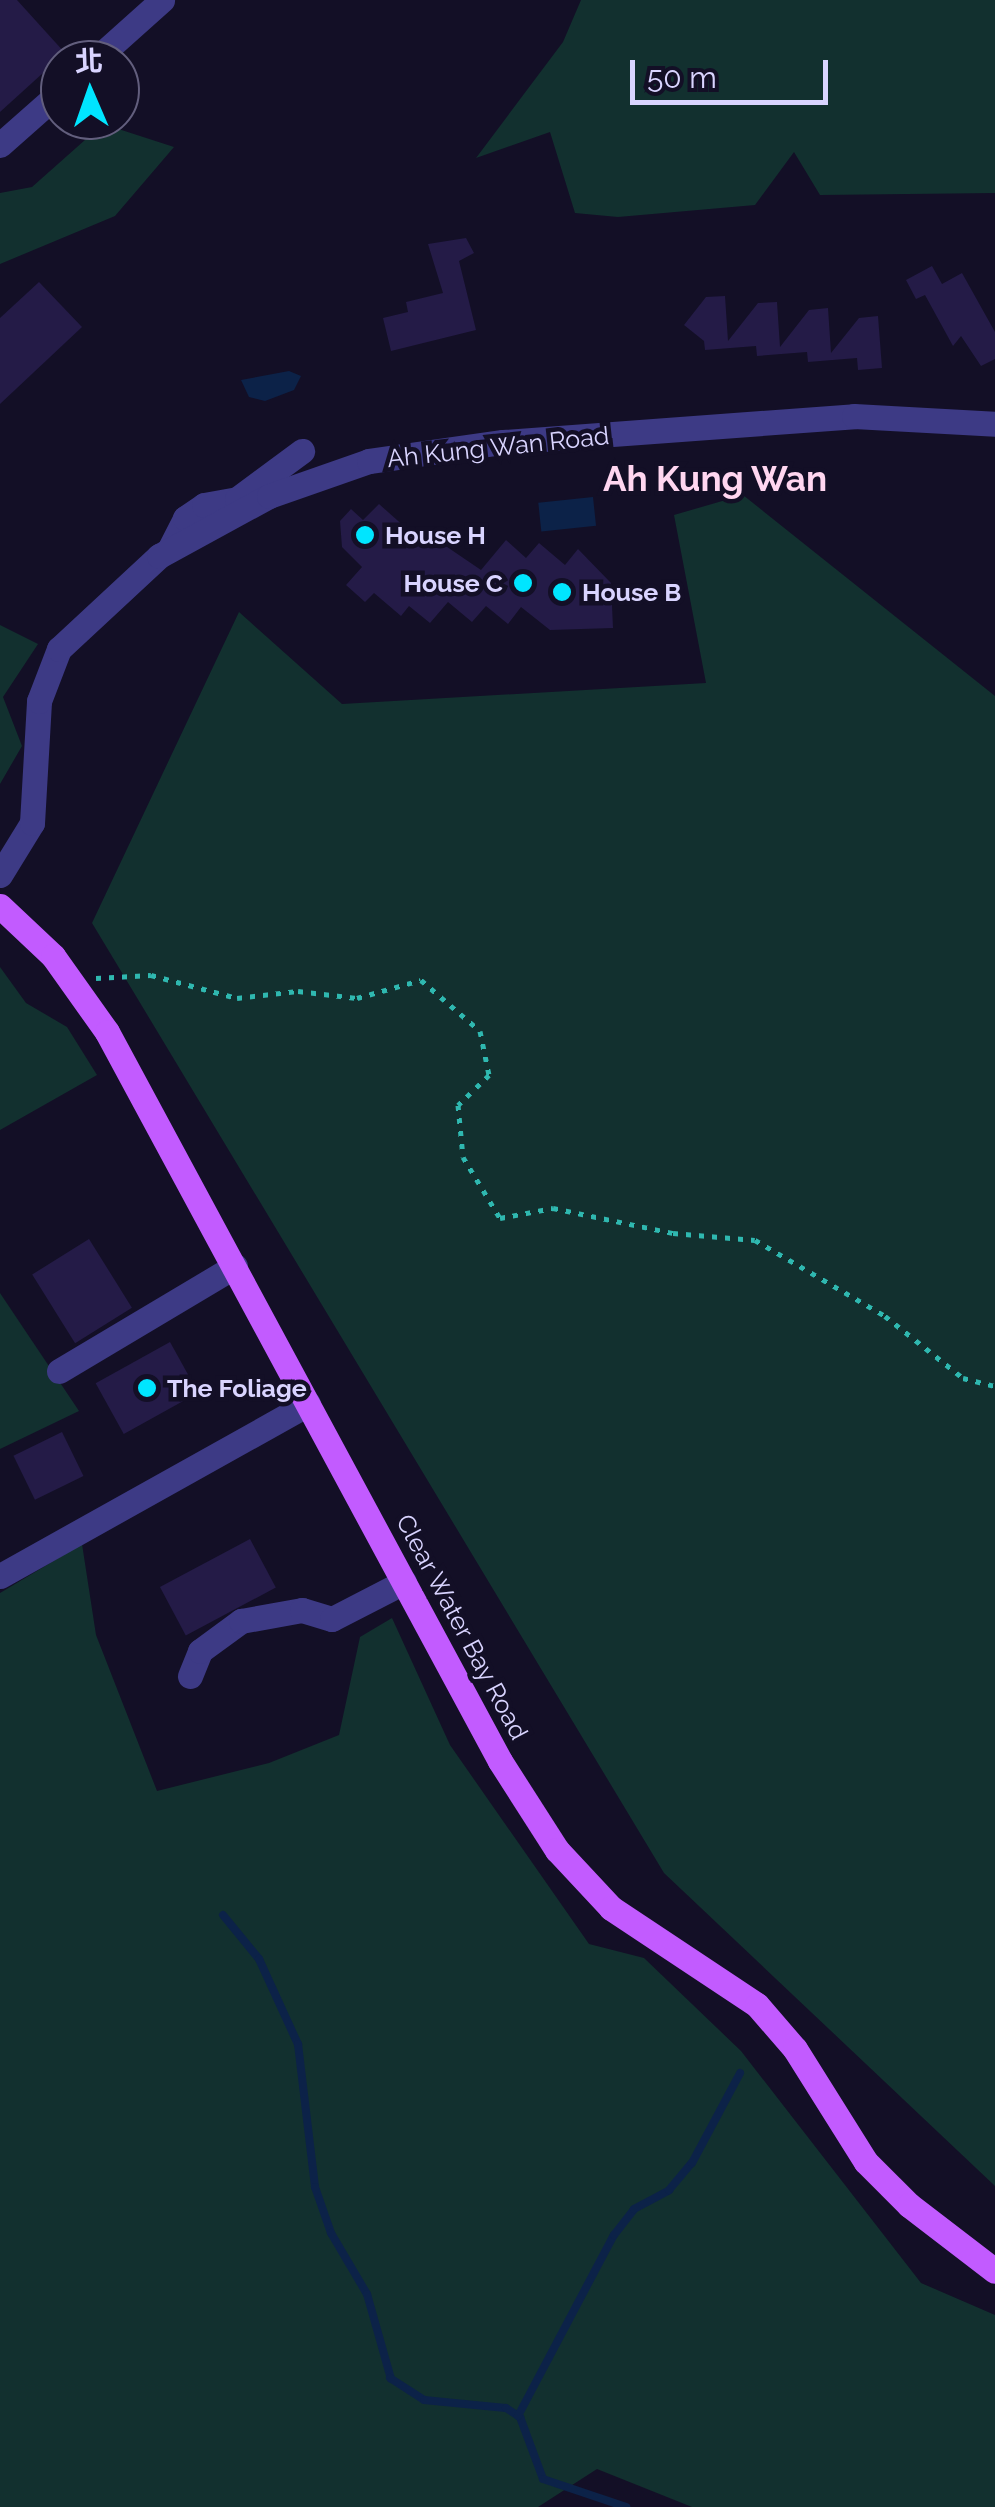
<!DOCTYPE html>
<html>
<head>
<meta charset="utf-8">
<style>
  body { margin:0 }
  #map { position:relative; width:995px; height:2507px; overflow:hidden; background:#130f26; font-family:Raleway,"Noto Sans TC",sans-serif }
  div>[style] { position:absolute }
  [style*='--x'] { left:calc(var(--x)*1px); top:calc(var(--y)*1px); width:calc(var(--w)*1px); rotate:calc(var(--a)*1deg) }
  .green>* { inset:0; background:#12302f }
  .water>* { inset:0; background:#0c2248; transform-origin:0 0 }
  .stream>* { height:8px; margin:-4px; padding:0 4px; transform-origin:4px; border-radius:4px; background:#0c2248 }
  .building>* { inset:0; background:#241b47; transform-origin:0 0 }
  .path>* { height:5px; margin-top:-2.5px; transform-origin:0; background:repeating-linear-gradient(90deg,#2fb8b0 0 5px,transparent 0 13px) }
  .minor>* { height:25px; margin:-12.5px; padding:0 12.5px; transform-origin:12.5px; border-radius:12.5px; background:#3d3a85 }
  .major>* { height:25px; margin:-12.5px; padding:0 12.5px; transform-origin:12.5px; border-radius:12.5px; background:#c25bff }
  .dots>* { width:28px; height:28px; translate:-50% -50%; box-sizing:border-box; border:5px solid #130f26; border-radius:50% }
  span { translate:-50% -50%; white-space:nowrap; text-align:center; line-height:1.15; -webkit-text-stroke:9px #130f26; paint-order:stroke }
  .street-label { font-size:25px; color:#d9d4ff }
  .poi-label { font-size:25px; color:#d9d4ff; font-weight:700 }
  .left { translate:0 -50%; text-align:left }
  .right { translate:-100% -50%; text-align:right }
  .district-label { font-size:35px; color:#ffd6f0; font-weight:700 }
  .north { position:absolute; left:40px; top:40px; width:100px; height:100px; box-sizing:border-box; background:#130f26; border:2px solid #625e7d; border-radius:50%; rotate:358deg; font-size:28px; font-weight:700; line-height:40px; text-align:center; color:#d9d4ff }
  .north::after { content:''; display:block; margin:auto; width:35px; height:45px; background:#00e5ff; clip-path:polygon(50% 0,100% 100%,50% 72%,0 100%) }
  .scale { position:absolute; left:630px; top:60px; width:198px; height:45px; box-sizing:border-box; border:5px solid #d9d4ff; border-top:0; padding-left:12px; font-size:30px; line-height:35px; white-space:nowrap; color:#d9d4ff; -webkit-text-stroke:8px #130f26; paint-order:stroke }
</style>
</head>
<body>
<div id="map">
  <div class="green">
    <i style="clip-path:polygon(581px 0,995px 0,995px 193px,820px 195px,794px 152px,755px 205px,618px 217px,575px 213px,550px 132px,476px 158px,563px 42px)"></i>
    <i style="clip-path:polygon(103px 124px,174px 147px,115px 216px,0 264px,0 193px,32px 187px)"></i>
    <i style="clip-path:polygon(743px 495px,995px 696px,995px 2186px,664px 1873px,92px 923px,239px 612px,342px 704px,706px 683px,674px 515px)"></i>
    <i style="clip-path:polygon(0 625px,38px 644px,3px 697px,22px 746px,0 784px)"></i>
    <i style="clip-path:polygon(0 967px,26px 1003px,67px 1027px,97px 1075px,0 1130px)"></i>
    <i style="clip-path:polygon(0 1293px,79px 1411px,0 1449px)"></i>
    <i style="clip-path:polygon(82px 1544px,96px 1635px,157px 1791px,269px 1763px,339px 1735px,360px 1637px,392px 1618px,450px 1745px,589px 1944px,644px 1958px,741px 2051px,921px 2283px,995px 2315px,995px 2507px,692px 2507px,597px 2469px,538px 2507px,0 2507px,0 1593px)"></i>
  </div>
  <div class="water">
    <i style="clip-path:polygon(289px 371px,301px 376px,294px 390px,265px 401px,249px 397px,241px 380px)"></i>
    <i style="left:593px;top:497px;width:29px;height:55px;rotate:84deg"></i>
  </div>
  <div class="stream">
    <i style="--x:223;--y:1915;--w:57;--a:50.7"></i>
    <i style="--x:259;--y:1959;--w:94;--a:65.4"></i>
    <i style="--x:298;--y:2044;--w:144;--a:83.2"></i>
    <i style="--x:315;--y:2187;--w:49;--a:70.8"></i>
    <i style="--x:331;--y:2233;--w:71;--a:59.5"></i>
    <i style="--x:367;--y:2294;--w:88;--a:74.2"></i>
    <i style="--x:390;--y:2378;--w:40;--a:32.9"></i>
    <i style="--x:424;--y:2400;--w:82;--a:5.6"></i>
    <i style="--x:506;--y:2408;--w:17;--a:33"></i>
    <i style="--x:520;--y:2417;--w:66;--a:69.6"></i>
    <i style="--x:543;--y:2479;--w:88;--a:18.6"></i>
    <i style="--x:518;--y:2416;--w:205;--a:-62.1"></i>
    <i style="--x:614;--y:2235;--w:33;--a:-52"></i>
    <i style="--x:634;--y:2209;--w:40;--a:-28"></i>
    <i style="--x:669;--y:2190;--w:35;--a:-50"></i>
    <i style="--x:692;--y:2163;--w:102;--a:-61.9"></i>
  </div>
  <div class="building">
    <i style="clip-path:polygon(0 0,17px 0,65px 53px,0 112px)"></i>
    <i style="clip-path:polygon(466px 238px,474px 253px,459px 261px,476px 330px,391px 351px,383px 318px,408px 312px,406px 302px,443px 293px,428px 244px)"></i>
    <i style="clip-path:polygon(932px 266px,942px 284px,962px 273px,995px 332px,995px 359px,981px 366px,961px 336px,953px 346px,925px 295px,916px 299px,906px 280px)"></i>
    <i style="clip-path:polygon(39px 282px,82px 327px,0 404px,0 318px)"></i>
    <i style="clip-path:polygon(725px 296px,728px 341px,758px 303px,777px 302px,780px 347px,809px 310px,828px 308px,831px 353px,859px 318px,878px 316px,882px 368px,858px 370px,857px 358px,808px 362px,807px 352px,757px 356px,756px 346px,705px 350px,704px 341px,684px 325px,706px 297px)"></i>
    <i style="clip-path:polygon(379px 504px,424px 544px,431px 536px,481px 570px,506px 540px,526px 558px,539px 543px,565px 565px,578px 549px,611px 583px,613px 628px,550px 630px,521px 607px,508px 624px,486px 606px,472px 622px,448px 602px,430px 623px,409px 606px,401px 616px,374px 593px,365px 602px,346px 585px,362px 567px,342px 547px,340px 521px,351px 509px,363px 520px)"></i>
    <i style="left:89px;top:1239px;width:81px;height:67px;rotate:58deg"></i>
    <i style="left:170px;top:1342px;width:58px;height:85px;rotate:61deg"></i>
    <i style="left:62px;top:1432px;width:49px;height:54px;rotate:64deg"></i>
    <i style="left:250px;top:1539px;width:55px;height:102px;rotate:62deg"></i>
  </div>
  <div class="path">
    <i style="--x:96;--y:978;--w:55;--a:-3.1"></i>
    <i style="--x:151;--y:975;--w:89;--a:15"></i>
    <i style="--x:237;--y:998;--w:61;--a:-6.5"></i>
    <i style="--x:298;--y:991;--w:59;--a:6.8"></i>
    <i style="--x:357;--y:998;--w:66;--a:-15.7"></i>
    <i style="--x:421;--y:980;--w:78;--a:40.8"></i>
    <i style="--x:480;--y:1031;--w:45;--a:78.4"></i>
    <i style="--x:489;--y:1075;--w:43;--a:135.9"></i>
    <i style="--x:458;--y:1105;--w:52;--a:84.5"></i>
    <i style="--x:463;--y:1157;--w:71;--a:58.8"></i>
    <i style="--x:500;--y:1218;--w:54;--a:-10.7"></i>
    <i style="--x:553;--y:1208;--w:123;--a:11.8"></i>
    <i style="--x:673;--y:1233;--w:82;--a:4.9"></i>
    <i style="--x:755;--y:1240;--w:151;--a:30.3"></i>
    <i style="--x:885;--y:1316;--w:100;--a:38.5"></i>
    <i style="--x:963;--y:1378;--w:33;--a:14"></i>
  </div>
  <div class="minor">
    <i style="--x:95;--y:60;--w:90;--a:-41.8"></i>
    <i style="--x:0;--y:145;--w:80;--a:-41.5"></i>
    <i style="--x:169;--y:550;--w:36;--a:-63"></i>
    <i style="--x:185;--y:518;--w:23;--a:-34"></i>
    <i style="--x:204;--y:505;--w:34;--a:-10"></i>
    <i style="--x:237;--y:499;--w:81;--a:-36.4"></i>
    <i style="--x:0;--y:875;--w:61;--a:-58.4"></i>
    <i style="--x:32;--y:823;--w:122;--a:-86.7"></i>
    <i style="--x:39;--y:701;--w:56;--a:-69"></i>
    <i style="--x:59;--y:649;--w:137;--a:-42.9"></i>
    <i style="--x:159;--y:556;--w:125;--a:-28.6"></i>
    <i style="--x:269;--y:496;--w:106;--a:-19.3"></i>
    <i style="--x:369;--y:461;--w:135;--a:-8.1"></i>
    <i style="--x:503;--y:442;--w:352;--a:-4.2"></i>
    <i style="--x:854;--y:416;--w:141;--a:3.2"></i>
    <i style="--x:59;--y:1371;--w:205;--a:-30.8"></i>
    <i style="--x:0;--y:1576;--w:353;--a:-29.2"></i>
    <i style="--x:190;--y:1676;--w:27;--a:-68"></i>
    <i style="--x:200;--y:1651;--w:51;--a:-36.2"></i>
    <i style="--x:241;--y:1621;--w:62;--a:-10.2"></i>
    <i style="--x:302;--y:1610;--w:31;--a:17"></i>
    <i style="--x:332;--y:1619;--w:81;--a:-27.2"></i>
  </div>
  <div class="major">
    <i style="--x:0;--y:906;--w:73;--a:43.3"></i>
    <i style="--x:53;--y:956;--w:93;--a:54.6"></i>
    <i style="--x:107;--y:1032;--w:828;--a:61.67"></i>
    <i style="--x:500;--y:1761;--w:106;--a:57.4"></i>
    <i style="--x:557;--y:1850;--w:79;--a:47"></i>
    <i style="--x:611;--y:1908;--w:175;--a:33.6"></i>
    <i style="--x:757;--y:2005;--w:58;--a:49.2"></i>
    <i style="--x:795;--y:2049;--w:133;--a:57.9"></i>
    <i style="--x:866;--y:2162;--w:61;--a:45"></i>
    <i style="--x:909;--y:2205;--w:108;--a:37.5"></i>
  </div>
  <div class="dots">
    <i style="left:365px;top:535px;background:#00e5ff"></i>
    <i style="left:523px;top:583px;background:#00e5ff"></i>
    <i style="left:562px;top:592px;background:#00e5ff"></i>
    <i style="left:147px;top:1388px;background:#00e5ff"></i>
  </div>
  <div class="street-label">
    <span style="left:498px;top:447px;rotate:-6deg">Ah Kung Wan Road</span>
    <span style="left:462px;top:1627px;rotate:62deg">Clear Water Bay Road</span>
  </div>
  <div class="poi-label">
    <span class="left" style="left:385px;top:535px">House H</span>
    <span class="right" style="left:503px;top:583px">House C</span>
    <span class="left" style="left:582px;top:592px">House B</span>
    <span class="left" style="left:167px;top:1388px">The Foliage</span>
  </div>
  <div class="district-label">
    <span style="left:715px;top:479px">Ah Kung Wan</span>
  </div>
  <div class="north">北</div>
  <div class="scale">50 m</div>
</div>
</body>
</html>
